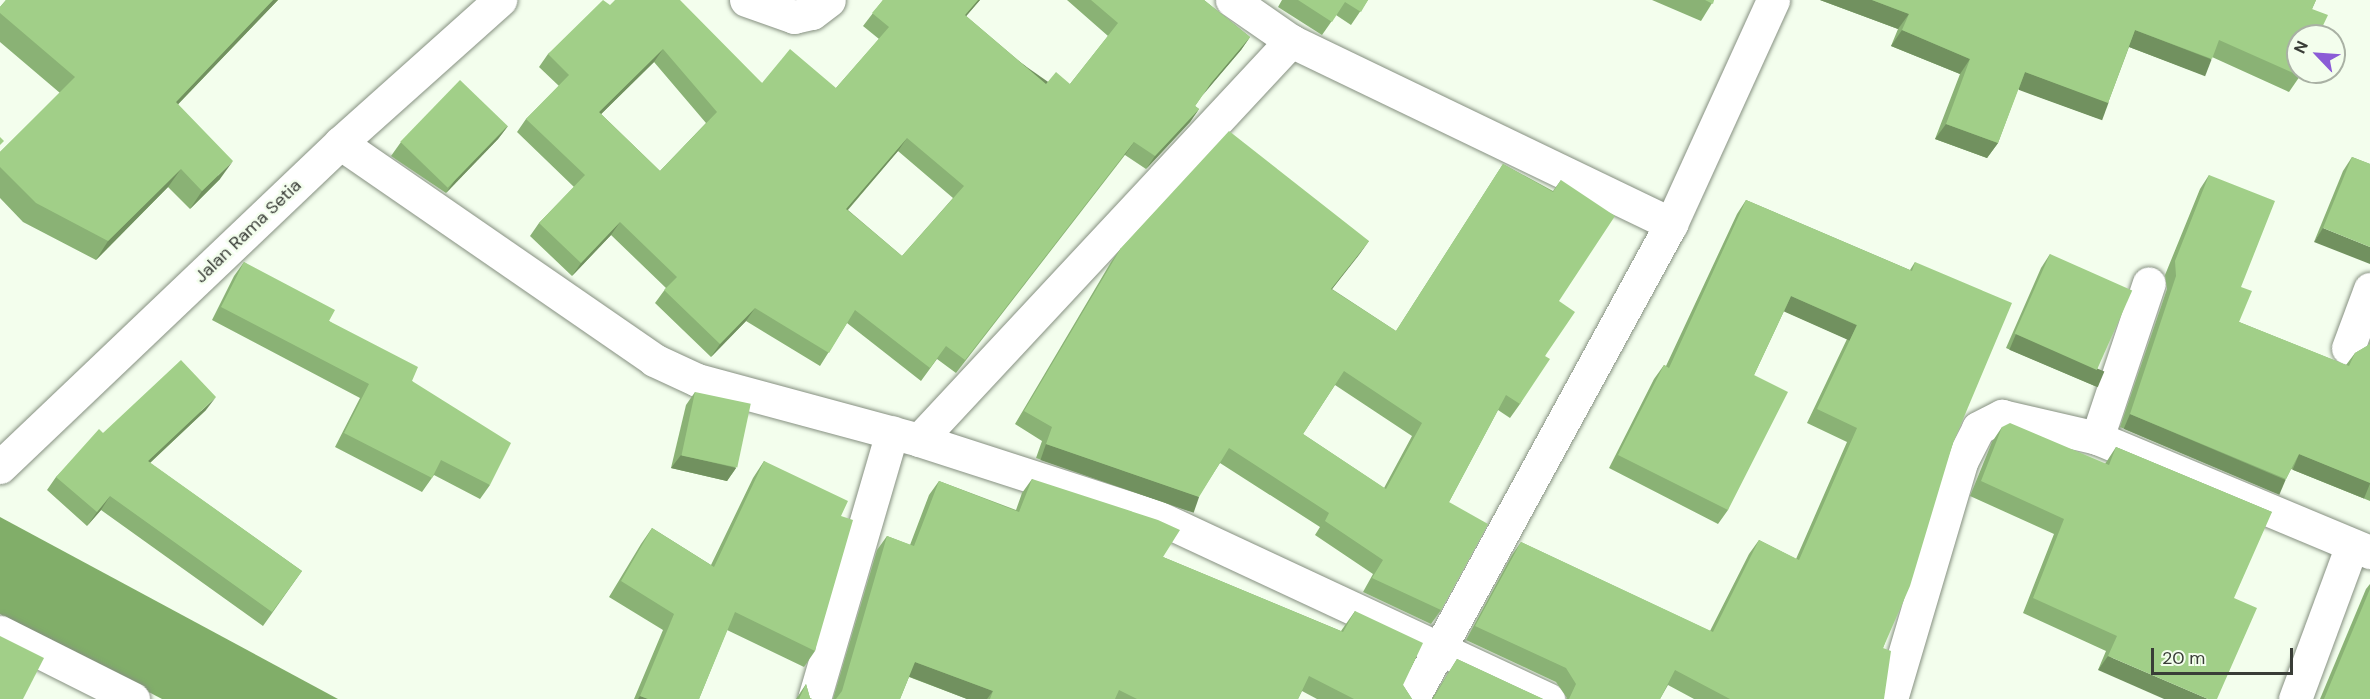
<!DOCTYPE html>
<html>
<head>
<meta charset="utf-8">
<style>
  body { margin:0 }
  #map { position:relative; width:2370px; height:699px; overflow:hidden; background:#f3feed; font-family:"DM Sans",sans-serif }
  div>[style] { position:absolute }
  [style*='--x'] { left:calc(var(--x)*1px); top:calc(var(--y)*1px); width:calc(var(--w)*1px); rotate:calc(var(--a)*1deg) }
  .water>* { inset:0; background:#81ae69 }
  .roads { filter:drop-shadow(0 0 2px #869081) drop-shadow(0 0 2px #869081) }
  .street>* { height:33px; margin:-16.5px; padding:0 16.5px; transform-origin:16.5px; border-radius:16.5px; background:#fff }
  .secondary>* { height:33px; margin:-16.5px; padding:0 16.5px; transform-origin:16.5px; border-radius:16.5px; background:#fff }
  .wall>* { inset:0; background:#8ab275 }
  .shaded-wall>* { inset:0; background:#71915f; transform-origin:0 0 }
  .building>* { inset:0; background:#a1cf88; transform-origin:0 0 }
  span { translate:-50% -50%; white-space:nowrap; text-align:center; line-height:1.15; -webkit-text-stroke:5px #f3feed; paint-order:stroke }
  .street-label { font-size:18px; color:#393d37 }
  .north { position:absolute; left:2286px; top:24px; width:60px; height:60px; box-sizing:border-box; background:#f3feed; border:2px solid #a9b1a4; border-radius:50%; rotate:295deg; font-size:16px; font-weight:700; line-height:24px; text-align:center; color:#393d37 }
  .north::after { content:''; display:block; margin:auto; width:21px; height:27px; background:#8b5cd6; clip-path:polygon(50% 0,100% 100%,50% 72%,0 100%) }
  .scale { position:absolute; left:2151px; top:648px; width:142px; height:27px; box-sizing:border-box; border:3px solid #393d37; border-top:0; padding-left:8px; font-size:18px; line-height:21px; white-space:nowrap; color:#393d37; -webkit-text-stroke:4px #f3feed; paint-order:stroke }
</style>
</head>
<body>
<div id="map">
  <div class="water">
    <i style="clip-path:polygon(0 517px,338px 699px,162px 699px,0 614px)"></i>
  </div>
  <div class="roads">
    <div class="street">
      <i style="--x:746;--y:0;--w:51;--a:19.5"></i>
      <i style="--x:794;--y:17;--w:18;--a:-13"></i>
      <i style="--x:812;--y:13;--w:21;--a:-37"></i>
      <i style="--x:1232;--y:0;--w:72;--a:34.8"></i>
      <i style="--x:1291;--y:41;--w:422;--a:25.7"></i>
      <i style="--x:340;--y:143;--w:382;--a:34.6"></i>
      <i style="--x:654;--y:360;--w:47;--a:24.9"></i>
      <i style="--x:697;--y:380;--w:230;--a:15.1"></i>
      <i style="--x:919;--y:440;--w:248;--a:17.9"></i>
      <i style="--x:1155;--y:516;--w:434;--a:25"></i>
      <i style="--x:2348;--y:348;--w:63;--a:-69.6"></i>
      <i style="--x:2097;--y:438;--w:163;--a:-71.5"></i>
      <i style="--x:919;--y:440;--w:546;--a:-47.01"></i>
      <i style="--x:0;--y:632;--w:149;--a:26.7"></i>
      <i style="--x:814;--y:699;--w:278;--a:-73.7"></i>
      <i style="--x:1412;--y:699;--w:541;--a:-61.4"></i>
      <i style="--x:1671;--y:224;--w:246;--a:-65.5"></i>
      <i style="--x:1891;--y:699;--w:247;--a:-73.5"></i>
      <i style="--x:1961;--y:462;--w:38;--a:-63"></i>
      <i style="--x:1978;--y:428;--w:27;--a:-27"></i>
      <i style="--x:2002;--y:416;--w:98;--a:13"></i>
      <i style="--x:2097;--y:438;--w:296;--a:22.7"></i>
      <i style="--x:2295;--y:699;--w:164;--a:-69.7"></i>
    </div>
    <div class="secondary">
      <i style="--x:0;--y:467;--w:470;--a:-43.6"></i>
      <i style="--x:340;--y:143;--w:215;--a:-41.8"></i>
    </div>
  </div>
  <div class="wall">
    <i style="clip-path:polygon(6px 0,278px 0,178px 104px,220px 179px,190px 209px,168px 187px,96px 260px,23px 222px,0 198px,0 152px,60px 93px,0 42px,0 7px)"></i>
    <i style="clip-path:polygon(evenodd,883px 0,980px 0,966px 16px,1046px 84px,1070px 84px,1108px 36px,1067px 0,1204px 0,1250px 37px,1241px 50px,1204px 93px,1195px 106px,1199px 109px,1190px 122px,1146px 169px,1125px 155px,956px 373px,937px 359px,921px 381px,847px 323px,820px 366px,746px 321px,711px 357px,655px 303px,666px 288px,611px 235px,572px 276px,530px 236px,539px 223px,574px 187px,517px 132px,526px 119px,559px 86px,539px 67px,548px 54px,610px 5px,762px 83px,836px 88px,879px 39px,863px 26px,883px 0,654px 62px,706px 123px,660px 171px,601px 114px,654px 62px,883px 0,898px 151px,953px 198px,902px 256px,848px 210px,898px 151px)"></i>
    <i style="clip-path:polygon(1282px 0,1368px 0,1351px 25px,1336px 15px,1322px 35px,1278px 7px)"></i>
    <i style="clip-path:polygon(1652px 0,1714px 0,1701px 21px)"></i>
    <i style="clip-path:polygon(1820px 0,2316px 0,2312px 9px,2300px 76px,2289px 92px,2212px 57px,2201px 74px,2129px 47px,2108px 103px,2097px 118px,2018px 89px,1998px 143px,1987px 158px,1935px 139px,1960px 74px,1891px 46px,1898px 29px)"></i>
    <i style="clip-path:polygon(508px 126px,498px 139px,446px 193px,391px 156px,401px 142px)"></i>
    <i style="clip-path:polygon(2352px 157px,2370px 164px,2314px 242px,2343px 171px)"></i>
    <i style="clip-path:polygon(evenodd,1503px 164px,1553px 191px,1561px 180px,1559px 301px,1545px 356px,1520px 404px,1510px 418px,1498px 410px,1449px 502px,1441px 610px,1431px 624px,1363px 592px,1373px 574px,1315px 535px,1320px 527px,1220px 463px,1189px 511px,1036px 458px,1042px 441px,1015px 424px,1111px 262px,1121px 248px,1369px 241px,1332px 289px,1396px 331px,1503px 164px,1335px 385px,1412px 436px,1384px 488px,1303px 434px,1335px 385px)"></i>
    <i style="clip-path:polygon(2209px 175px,2241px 287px,2239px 322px,2346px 365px,2355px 353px,2369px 345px,2370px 341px,2370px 501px,2291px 469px,2286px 479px,2276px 493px,2120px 427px,2167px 289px,2165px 275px,2200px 189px)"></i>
    <i style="clip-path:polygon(1746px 200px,1910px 270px,1915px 262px,1953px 443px,1883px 648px,1884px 699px,1694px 699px,1668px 685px,1660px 699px,1566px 699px,1567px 698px,1556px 682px,1466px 640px,1512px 555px,1521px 542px,1710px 631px,1749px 554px,1759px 540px,1796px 559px,1847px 442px,1807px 423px,1847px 339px,1784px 311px,1754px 375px,1728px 510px,1718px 524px,1609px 468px,1654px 379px,1664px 365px,1666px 366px,1737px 214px)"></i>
    <i style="clip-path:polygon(2050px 254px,2095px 386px,2006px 348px,2041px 268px)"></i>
    <i style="clip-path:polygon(244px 262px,329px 321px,412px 381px,490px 485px,480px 499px,434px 475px,422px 492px,335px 447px,360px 398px,212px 320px,234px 276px)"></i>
    <i style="clip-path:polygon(695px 392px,736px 468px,727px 481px,671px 468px,686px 405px)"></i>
    <i style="clip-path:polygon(206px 410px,150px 463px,302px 571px,263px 626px,101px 510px,87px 526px,47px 490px,56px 477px,103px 433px)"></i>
    <i style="clip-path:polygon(2002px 427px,2105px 464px,2116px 447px,2272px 512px,2098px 670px,2106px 651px,2023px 613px,2054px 534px,1970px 496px,1992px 442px)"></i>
    <i style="clip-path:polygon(764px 461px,841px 516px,815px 651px,804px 667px,727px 630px,699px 699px,634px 699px,663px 630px,609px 597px,641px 544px,652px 528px,711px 565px,753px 478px)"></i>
    <i style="clip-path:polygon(1032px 479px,1163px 557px,1341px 631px,1355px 611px,1412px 699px,1317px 699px,1302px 691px,1298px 699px,967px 699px,909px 677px,900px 699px,833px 699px,877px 550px,887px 536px,910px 545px,929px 495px,939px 481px,1016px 510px,1022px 493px)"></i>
    <i style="clip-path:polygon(2370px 584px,2370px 699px,2320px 699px,2366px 589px)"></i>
    <i style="clip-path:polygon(1457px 659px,1543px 699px,1432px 699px)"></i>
    <i style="clip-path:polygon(806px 684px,810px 698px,812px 699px,796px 699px)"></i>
  </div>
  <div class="shaded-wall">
    <i style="clip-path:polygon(273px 0,278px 0,163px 120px,176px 102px)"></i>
    <i style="clip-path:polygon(978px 0,980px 0,956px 28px,965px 15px)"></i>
    <i style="clip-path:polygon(1820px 0,1872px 0,1909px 14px,1898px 29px)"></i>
    <i style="clip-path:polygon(1902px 30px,1970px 59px,1960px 74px,1891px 46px)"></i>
    <i style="left:2135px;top:30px;width:82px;height:18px;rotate:21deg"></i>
    <i style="clip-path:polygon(1250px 37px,1241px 50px,1202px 96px,1211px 83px)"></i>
    <i style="clip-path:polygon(663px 49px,654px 62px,590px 125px,599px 112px)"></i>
    <i style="left:2025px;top:72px;width:89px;height:19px;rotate:20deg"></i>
    <i style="clip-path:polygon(1199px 109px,1190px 122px,1146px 169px,1155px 156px)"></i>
    <i style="clip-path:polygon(1946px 124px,1998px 143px,1987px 158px,1935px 139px)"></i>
    <i style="clip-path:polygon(508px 126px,498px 139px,446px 193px,455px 180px)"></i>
    <i style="clip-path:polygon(907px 138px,898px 151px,837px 222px,846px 209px)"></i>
    <i style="left:1134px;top:142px;width:16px;height:276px;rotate:125deg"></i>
    <i style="clip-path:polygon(233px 161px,220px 179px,190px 209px,202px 191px)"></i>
    <i style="clip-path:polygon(181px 169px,168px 187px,96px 260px,108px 241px)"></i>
    <i style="clip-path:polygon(620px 222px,611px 235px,572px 276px,581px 263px)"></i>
    <i style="clip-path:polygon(2323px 228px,2370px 247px,2370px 264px,2314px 242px)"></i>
    <i style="clip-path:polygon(1369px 241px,1359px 255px,1321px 303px,1331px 289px)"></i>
    <i style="left:1791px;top:296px;width:72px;height:17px;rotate:24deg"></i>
    <i style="clip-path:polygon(755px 308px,746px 321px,711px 357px,720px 344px)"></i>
    <i style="left:2016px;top:334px;width:96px;height:17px;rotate:23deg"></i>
    <i style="clip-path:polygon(216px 397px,206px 410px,138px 474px,148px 461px)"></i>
    <i style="left:2130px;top:414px;width:169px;height:16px;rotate:23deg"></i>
    <i style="left:1046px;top:444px;width:162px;height:17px;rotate:19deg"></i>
    <i style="left:2299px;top:454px;width:77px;height:17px;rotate:22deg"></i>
    <i style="clip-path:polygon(681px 455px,736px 468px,727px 481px,671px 468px)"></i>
    <i style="clip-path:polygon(110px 496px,101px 510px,87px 526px,97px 512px)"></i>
    <i style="clip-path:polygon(2108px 656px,2208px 699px,2164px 699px,2098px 670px)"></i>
    <i style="clip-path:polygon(915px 662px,993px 691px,987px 699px,967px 699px,905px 675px)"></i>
    <i style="clip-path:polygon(640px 696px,648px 699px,638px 699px)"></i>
  </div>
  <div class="building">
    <i style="clip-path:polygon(6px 0,273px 0,176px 102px,233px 161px,202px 191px,181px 169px,108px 241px,36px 203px,0 167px,0 152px,75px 77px,0 13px,0 7px)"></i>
    <i style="clip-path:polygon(evenodd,603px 0,610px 5px,615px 0,680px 0,762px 83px,790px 49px,836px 88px,889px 27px,872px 13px,883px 0,978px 0,965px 15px,1046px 84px,1056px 72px,1070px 84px,1118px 23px,1091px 0,1204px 0,1250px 37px,1211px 83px,1195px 106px,1199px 109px,1155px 156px,1134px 142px,965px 360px,946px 346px,930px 368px,855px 310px,829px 353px,755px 308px,720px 344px,664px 290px,677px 277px,620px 222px,581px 263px,539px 223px,585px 175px,526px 119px,569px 75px,548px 54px,603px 0,663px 49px,717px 112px,660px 171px,599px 112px,663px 49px,603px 0,907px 138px,964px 186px,902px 256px,846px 209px,907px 138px)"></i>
    <i style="clip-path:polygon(1298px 0,1368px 0,1361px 12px,1345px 2px,1332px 22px)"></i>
    <i style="clip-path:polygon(1705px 0,1714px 0,1713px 4px)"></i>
    <i style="clip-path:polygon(1872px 0,2316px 0,2312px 9px,2328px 15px,2318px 36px,2298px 36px,2298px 72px,2302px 72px,2300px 76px,2219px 40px,2212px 59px,2135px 30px,2108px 103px,2025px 72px,1998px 143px,1946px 124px,1970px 59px,1902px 30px,1909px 14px)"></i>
    <i style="left:460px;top:80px;width:66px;height:86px;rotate:44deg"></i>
    <i style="clip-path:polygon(evenodd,1229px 131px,1369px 241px,1331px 289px,1396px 331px,1503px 164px,1553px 192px,1561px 180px,1615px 216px,1559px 301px,1575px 312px,1545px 356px,1550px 359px,1520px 404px,1506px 395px,1449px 502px,1488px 524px,1441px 610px,1372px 578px,1383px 560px,1325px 521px,1329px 513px,1229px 448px,1199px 497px,1046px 444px,1052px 427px,1024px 411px,1121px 248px,1229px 131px,1344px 371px,1422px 423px,1386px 489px,1303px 434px,1344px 371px)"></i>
    <i style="clip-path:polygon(0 137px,4px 141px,0 145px)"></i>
    <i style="clip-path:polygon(2352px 157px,2370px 164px,2370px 247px,2323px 228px)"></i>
    <i style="clip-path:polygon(2209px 175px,2275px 201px,2241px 287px,2252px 291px,2239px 322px,2349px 366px,2355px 353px,2370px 344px,2370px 483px,2299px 454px,2286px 479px,2130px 414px,2176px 276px,2175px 261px)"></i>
    <i style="clip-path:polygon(1746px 200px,1912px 271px,1915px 262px,2012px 303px,1953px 443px,1910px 586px,1883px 648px,1891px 651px,1884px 699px,1730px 699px,1675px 670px,1660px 699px,1569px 699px,1576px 684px,1566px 668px,1475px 626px,1521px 542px,1713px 632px,1759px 540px,1799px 560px,1857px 428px,1817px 409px,1857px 325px,1791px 296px,1754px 375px,1788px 392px,1728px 510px,1618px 455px,1664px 365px,1669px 368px)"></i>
    <i style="left:2050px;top:254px;width:90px;height:87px;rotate:24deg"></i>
    <i style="clip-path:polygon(244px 262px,335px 310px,329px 321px,418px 367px,412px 381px,511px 443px,490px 485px,441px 460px,432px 478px,344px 433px,369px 384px,221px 307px)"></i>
    <i style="clip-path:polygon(181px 360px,216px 397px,148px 461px,302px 571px,272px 612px,110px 496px,97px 512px,56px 477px,99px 429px,103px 433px)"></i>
    <i style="left:695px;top:392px;width:57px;height:65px;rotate:12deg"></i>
    <i style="clip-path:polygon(2010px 423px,2109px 465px,2116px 447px,2272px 512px,2234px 598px,2257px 608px,2217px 699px,2208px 699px,2108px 656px,2117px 636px,2033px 598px,2064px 519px,1981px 481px,2002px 427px)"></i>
    <i style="clip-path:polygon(764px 461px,848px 501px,841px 516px,853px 520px,815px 651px,735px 612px,699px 699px,648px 699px,640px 696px,674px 614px,621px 581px,652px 528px,714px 567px)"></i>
    <i style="clip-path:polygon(1032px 479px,1158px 520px,1180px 530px,1163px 557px,1343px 632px,1355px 611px,1423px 643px,1403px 685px,1412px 699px,1354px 699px,1309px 676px,1298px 699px,1137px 699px,1119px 690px,1115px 699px,990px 699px,993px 691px,915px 662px,900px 699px,836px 699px,842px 691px,887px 536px,914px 546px,939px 481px,1019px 512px)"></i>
    <i style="clip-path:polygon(2370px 589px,2370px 699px,2324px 699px)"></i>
    <i style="clip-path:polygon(0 636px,44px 658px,23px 699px,0 699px)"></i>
    <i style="clip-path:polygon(1457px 659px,1543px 699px,1433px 699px)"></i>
    <i style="clip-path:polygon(806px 684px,810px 698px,812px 699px,799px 699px)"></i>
  </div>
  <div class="street-label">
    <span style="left:248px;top:231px;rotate:-44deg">Jalan Rama Setia</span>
  </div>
  <div class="north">N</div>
  <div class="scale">20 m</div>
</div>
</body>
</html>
